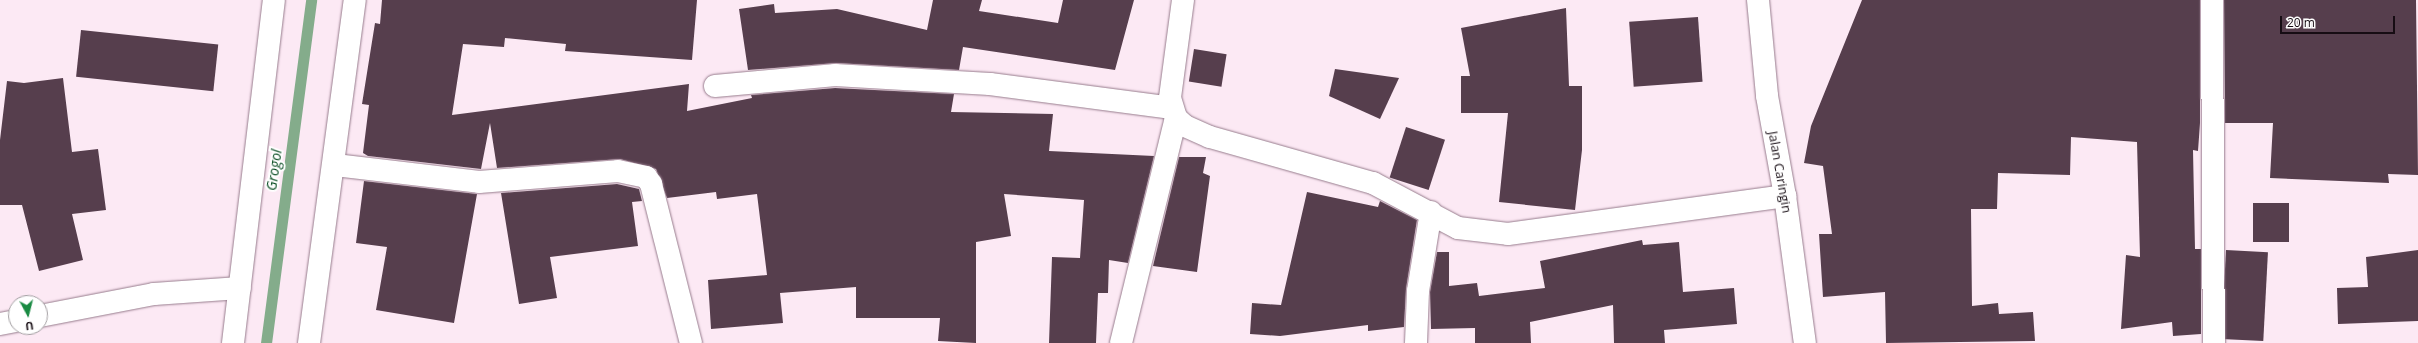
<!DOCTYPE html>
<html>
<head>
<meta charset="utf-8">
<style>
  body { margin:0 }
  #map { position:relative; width:2418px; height:343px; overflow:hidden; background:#fce9f4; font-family:"Open Sans",sans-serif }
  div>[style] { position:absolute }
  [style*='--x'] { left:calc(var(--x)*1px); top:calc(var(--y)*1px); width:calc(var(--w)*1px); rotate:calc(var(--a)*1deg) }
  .stream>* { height:11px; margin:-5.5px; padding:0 5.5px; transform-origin:5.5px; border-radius:5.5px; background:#84ac8b }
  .building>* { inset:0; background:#563e4d; transform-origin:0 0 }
  .roads { filter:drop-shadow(0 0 1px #977c8d) drop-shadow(0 0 1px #977c8d) }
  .street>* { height:22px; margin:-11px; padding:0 11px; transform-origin:11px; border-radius:11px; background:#fff }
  span { translate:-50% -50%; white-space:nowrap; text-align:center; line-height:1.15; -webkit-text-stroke:4px #fff; paint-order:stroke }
  .street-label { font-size:13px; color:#160c13 }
  .water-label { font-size:14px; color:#05491f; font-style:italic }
  .north { position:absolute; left:8px; top:295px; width:40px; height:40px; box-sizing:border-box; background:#fff; border:1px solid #a29ea1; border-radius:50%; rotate:173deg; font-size:11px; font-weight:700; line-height:16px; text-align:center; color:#160c13 }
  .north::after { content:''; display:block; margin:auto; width:14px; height:18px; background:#198a42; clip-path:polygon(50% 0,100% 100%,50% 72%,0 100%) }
  .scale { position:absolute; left:2280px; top:16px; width:115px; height:18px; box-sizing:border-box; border:2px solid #160c13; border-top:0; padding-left:5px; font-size:12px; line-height:14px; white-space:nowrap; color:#160c13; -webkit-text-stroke:3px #fff; paint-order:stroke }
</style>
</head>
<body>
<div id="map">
  <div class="stream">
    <i style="--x:266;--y:343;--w:346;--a:-82.5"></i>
  </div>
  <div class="building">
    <i style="clip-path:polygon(382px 0,697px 0,692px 60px,565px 51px,566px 44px,505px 38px,504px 47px,463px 44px,452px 115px,689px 84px,687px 111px,752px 98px,751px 95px,835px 88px,954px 94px,951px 112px,1053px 114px,1049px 151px,1154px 156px,1128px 263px,1109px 260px,1108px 293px,1098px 293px,1096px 343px,1049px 343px,1052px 257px,1080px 258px,1084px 200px,1004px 194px,1011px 236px,976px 242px,976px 343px,938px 341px,940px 318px,856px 318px,856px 287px,780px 293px,783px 323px,711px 329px,708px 280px,767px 275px,757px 194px,717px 199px,716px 192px,667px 198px,656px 169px,620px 159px,497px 168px,490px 123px,481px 169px,368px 156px,363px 153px,369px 105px,362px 104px,375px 23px,380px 24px)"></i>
    <i style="clip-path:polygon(933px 0,982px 0,979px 11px,1058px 23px,1063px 0,1134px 0,1115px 70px,963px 47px,959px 70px,836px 63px,748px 70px,739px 9px,774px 4px,775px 13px,837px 9px,927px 30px)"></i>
    <i style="clip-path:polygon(1862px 0,2200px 0,2200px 123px,2198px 151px,2193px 150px,2195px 249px,2201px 249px,2201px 334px,2173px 336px,2172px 322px,2121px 329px,2126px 255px,2140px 257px,2137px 142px,2071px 137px,2070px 175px,1998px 173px,1997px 209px,1971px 209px,1972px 306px,1998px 303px,1999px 314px,2033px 312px,2035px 341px,1886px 343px,1885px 292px,1823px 297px,1819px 234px,1832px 234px,1823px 166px,1804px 163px,1811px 126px)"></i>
    <i style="clip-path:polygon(2224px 0,2416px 0,2418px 175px,2388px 174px,2389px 183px,2270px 178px,2273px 123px,2225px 123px)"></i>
    <i style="clip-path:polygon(1566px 8px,1569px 86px,1582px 86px,1582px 150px,1575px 210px,1499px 202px,1508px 113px,1461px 113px,1461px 76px,1470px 76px,1461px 28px)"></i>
    <i style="left:1698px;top:17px;width:65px;height:69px;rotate:86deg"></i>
    <i style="left:81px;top:30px;width:138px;height:47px;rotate:6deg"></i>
    <i style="left:1194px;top:49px;width:33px;height:33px;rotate:9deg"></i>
    <i style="clip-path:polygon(1335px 69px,1399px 78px,1380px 119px,1329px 96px)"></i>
    <i style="clip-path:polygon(63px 78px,72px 152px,98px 149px,106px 210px,72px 214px,83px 260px,39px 271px,22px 205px,0 205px,0 140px,7px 81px,24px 83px)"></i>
    <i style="left:1406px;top:127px;width:41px;height:53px;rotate:18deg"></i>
    <i style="clip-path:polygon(1179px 157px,1206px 157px,1203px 173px,1210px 176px,1197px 272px,1153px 266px)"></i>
    <i style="clip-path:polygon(364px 181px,477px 194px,454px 323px,376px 310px,387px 247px,356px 243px)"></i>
    <i style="clip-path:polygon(617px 184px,639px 189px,642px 201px,632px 202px,638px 246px,550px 257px,557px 298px,519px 304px,501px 193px)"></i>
    <i style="clip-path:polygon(1307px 192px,1378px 207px,1380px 201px,1417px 220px,1406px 289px,1404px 327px,1368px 331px,1368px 325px,1280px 336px,1250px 334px,1252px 303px,1281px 305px)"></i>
    <i style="left:2253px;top:203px;width:36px;height:39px"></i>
    <i style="clip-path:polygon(1642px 240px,1643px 245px,1679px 242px,1683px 292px,1734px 288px,1737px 324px,1664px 330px,1665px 343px,1614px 343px,1613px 305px,1530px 322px,1531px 343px,1475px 343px,1475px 328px,1431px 329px,1430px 292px,1437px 252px,1449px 252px,1449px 286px,1477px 283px,1479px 296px,1545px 288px,1540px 261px)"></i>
    <i style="left:2226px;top:250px;width:42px;height:89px;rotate:3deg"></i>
    <i style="clip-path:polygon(2418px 250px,2418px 321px,2338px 324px,2337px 288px,2368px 287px,2366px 257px)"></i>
  </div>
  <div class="roads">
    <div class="street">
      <i style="--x:1183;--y:0;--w:99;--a:97.6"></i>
      <i style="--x:1170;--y:98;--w:21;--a:73"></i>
      <i style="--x:1176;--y:118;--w:12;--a:42"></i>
      <i style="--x:1185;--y:126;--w:27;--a:24"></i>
      <i style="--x:1210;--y:137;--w:169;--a:15.8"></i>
      <i style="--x:1373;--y:183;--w:96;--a:27.9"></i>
      <i style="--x:1458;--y:228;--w:50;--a:6.8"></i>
      <i style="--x:1508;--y:234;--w:280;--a:-7.8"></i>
      <i style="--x:1758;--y:0;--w:96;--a:84.6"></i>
      <i style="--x:1767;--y:96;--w:102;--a:79.8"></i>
      <i style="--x:1785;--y:196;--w:148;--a:82.3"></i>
      <i style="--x:2212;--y:0;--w:343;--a:89.7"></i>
      <i style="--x:715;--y:86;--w:121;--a:-5.2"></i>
      <i style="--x:835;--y:75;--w:155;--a:3.3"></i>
      <i style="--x:990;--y:84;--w:184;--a:7.5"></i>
      <i style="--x:335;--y:165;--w:145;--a:6.7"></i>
      <i style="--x:479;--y:182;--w:139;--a:-4.5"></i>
      <i style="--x:618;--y:171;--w:29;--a:12"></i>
      <i style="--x:646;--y:177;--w:9;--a:54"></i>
      <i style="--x:651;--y:184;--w:164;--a:75.9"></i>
      <i style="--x:40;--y:316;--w:116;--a:-10.9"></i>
      <i style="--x:154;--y:294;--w:86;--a:-4"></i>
      <i style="--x:0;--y:324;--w:16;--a:-11"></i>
      <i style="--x:233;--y:343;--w:345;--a:-83.2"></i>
      <i style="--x:309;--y:343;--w:346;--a:-82.4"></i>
      <i style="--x:1121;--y:343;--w:232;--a:-76.3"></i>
      <i style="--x:1416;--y:343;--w:52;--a:-87.8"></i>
      <i style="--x:1418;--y:291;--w:80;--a:-80.7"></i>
    </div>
  </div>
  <div class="street-label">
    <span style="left:1780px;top:172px;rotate:80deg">Jalan Caringin</span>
  </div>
  <div class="water-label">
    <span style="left:274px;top:170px;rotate:-82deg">Grogol</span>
  </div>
  <div class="north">U</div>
  <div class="scale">20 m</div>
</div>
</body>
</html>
